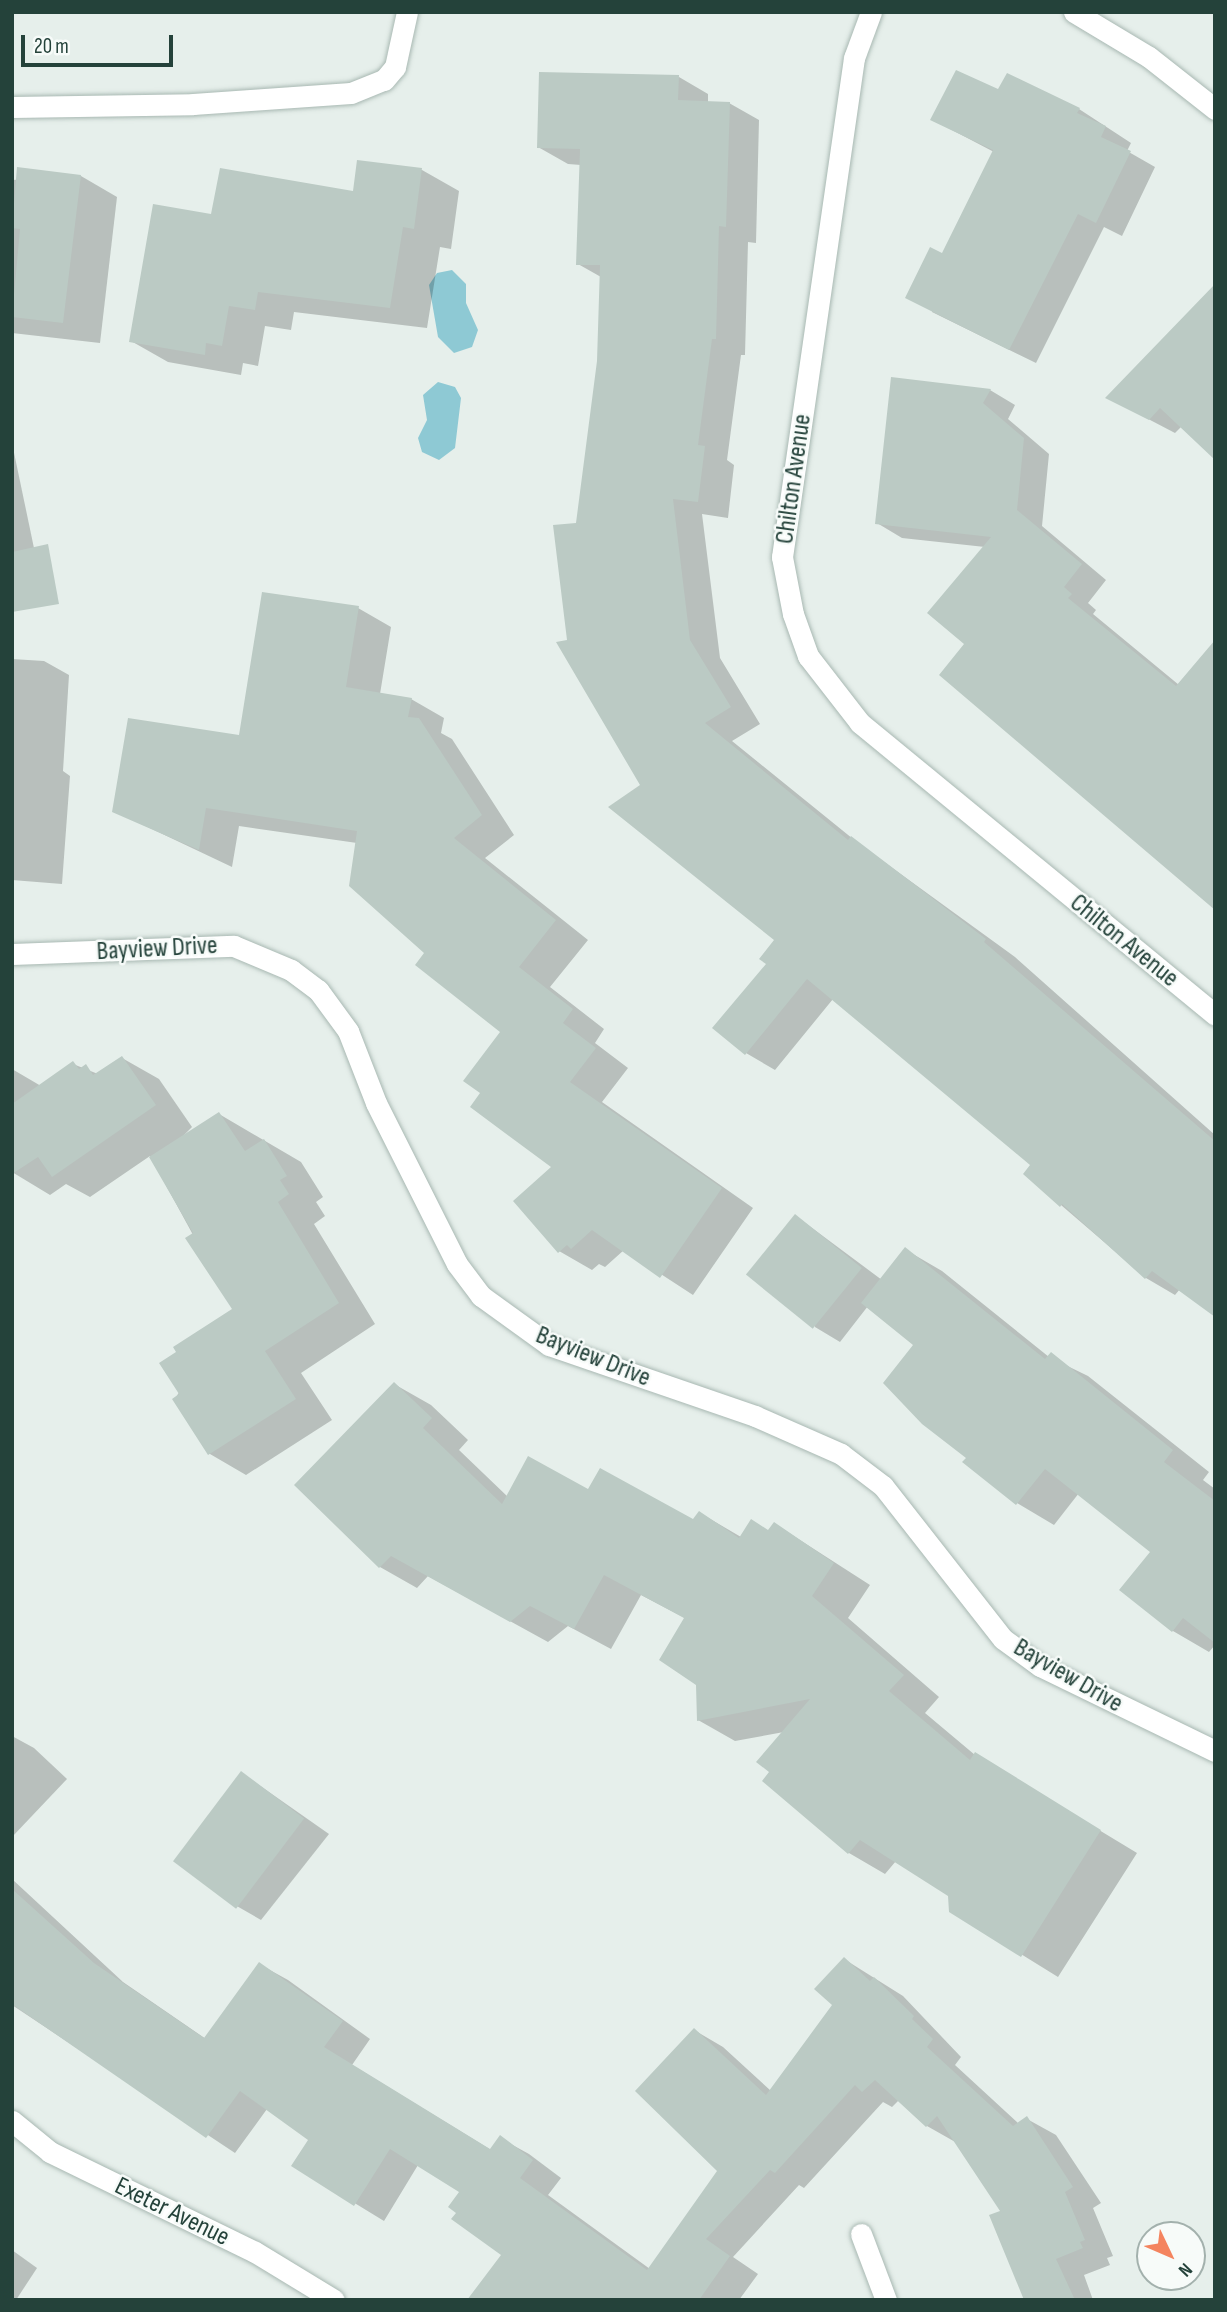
<!DOCTYPE html>
<html>
<head>
<meta charset="utf-8">
<style>
  body { margin:0 }
  #map { position:relative; width:1227px; height:2312px; overflow:hidden; background:#e6efeb; font-family:"Sofia Sans Condensed",sans-serif }
  div>[style] { position:absolute }
  [style*='--x'] { left:calc(var(--x)*1px); top:calc(var(--y)*1px); width:calc(var(--w)*1px); rotate:calc(var(--a)*1deg) }
  .water>* { inset:0; background:#8ec9d4 }
  .shadow>* { inset:0; background:#0003 }
  .building>* { inset:0; background:#bbcac4; transform-origin:0 0 }
  .roads { filter:drop-shadow(0 0 2px #a8b8b2) drop-shadow(0 0 2px #a8b8b2) }
  .minor>* { height:21px; margin:-10.5px; padding:0 10.5px; transform-origin:10.5px; border-radius:10.5px; background:#fff }
  span { translate:-50% -50%; white-space:nowrap; text-align:center; line-height:1.15; -webkit-text-stroke:5px #f7fbf9; paint-order:stroke }
  .street-label { font-size:26px; color:#24423a }
  .frame { position:absolute; inset:0; border:14px solid #24423a; pointer-events:none }
  .north { position:absolute; left:1136px; top:2221px; width:70px; height:70px; box-sizing:border-box; background:#f7fbf9; border:2px solid #a3b1ad; border-radius:50%; rotate:134deg; font-size:19px; font-weight:700; line-height:28px; text-align:center; color:#24423a }
  .north::after { content:''; display:block; margin:auto; width:24px; height:32px; background:#f4845f; clip-path:polygon(50% 0,100% 100%,50% 72%,0 100%) }
  .scale { position:absolute; left:21px; top:35px; width:152px; height:32px; box-sizing:border-box; border:4px solid #24423a; border-top:0; padding-left:9px; font-size:21px; line-height:24px; white-space:nowrap; color:#24423a; -webkit-text-stroke:5px #f7fbf9; paint-order:stroke }
</style>
</head>
<body>
<div id="map">
  <div class="water">
    <i style="clip-path:polygon(452px 270px,466px 284px,466px 303px,478px 330px,472px 347px,454px 353px,438px 337px,429px 285px,437px 273px)"></i>
    <i style="clip-path:polygon(438px 382px,455px 387px,461px 398px,455px 448px,439px 460px,422px 452px,418px 438px,427px 420px,423px 395px)"></i>
  </div>
  <div class="shadow">
    <i style="clip-path:polygon(679px 77px,708px 94px,708px 103px,729px 103px,759px 120px,756px 243px,748px 242px,745px 355px,741px 355px,727px 460px,734px 465px,728px 518px,702px 514px,720px 658px,760px 724px,732px 741px,858px 843px,1015px 957px,1215px 1135px,1215px 1315px,1180px 1289px,1175px 1295px,1146px 1278px,1061px 1205px,1033px 1165px,833px 999px,775px 1070px,746px 1053px,777px 940px,643px 785px,569px 642px,578px 524px,599px 361px,601px 277px,578px 264px,581px 165px,568px 164px,538px 147px)"></i>
    <i style="clip-path:polygon(999px 91px,1079px 109px,1131px 143px,1127px 151px,1155px 167px,1122px 236px,1104px 227px,1036px 363px,932px 312px,943px 255px,994px 152px,933px 120px)"></i>
    <i style="clip-path:polygon(358px 162px,422px 170px,459px 191px,451px 249px,440px 247px,427px 328px,294px 312px,291px 330px,265px 326px,258px 366px,243px 363px,241px 375px,168px 362px,131px 341px,213px 216px,354px 193px)"></i>
    <i style="clip-path:polygon(81px 176px,117px 197px,100px 343px,12px 333px,12px 180px)"></i>
    <i style="clip-path:polygon(1215px 308px,1182px 426px,1175px 433px,1108px 398px)"></i>
    <i style="clip-path:polygon(990px 390px,1015px 405px,1008px 419px,1049px 454px,1042px 526px,1106px 580px,1088px 603px,1096px 610px,1093px 614px,1179px 685px,1215px 908px,967px 644px,985px 547px,902px 538px,877px 523px)"></i>
    <i style="clip-path:polygon(12px 443px,39px 572px,12px 577px)"></i>
    <i style="clip-path:polygon(358px 608px,391px 627px,380px 694px,411px 699px,444px 718px,441px 733px,452px 739px,514px 835px,485px 858px,588px 940px,550px 987px,604px 1029px,595px 1043px,628px 1068px,602px 1102px,753px 1208px,693px 1295px,624px 1250px,605px 1267px,599px 1264px,592px 1270px,559px 1251px,554px 1167px,503px 1032px,426px 953px,357px 843px,239px 826px,232px 867px,114px 811px,241px 737px)"></i>
    <i style="clip-path:polygon(12px 659px,44px 661px,69px 675px,63px 771px,70px 776px,62px 884px,12px 880px)"></i>
    <i style="clip-path:polygon(122px 1058px,159px 1079px,192px 1127px,179px 1140px,219px 1114px,301px 1162px,323px 1197px,316px 1202px,325px 1216px,314px 1224px,375px 1324px,301px 1373px,332px 1420px,246px 1475px,210px 1454px,174px 1400px,234px 1310px,150px 1156px,90px 1197px,66px 1184px,50px 1195px,12px 1172px,12px 1069px,41px 1086px,73px 1064px,98px 1074px)"></i>
    <i style="clip-path:polygon(796px 1216px,882px 1280px,906px 1250px,942px 1271px,1049px 1357px,1088px 1376px,1209px 1472px,1203px 1480px,1215px 1489px,1215px 1645px,1209px 1652px,1173px 1631px,1152px 1552px,1079px 1493px,1054px 1525px,1017px 1503px,968px 1458px,916px 1344px,868px 1306px,840px 1342px,815px 1327px)"></i>
    <i style="clip-path:polygon(394px 1384px,431px 1405px,468px 1440px,459px 1450px,508px 1497px,589px 1492px,694px 1521px,700px 1513px,741px 1537px,769px 1531px,775px 1524px,870px 1585px,848px 1618px,939px 1697px,925px 1713px,975px 1755px,1137px 1853px,1058px 1977px,951px 1911px,949px 1895px,896px 1861px,885px 1874px,849px 1853px,784px 1732px,735px 1741px,698px 1720px,698px 1685px,685px 1618px,641px 1595px,611px 1649px,568px 1626px,548px 1642px,428px 1576px,417px 1588px,380px 1567px)"></i>
    <i style="clip-path:polygon(12px 1736px,34px 1748px,67px 1779px,12px 1837px)"></i>
    <i style="clip-path:polygon(242px 1773px,329px 1834px,261px 1920px,235px 1905px)"></i>
    <i style="clip-path:polygon(12px 1879px,123px 1982px,206px 2039px,259px 1964px,288px 1980px,370px 2039px,352px 2065px,491px 2150px,500px 2138px,529px 2154px,561px 2178px,548px 2195px,650px 2269px,719px 2171px,694px 2030px,723px 2047px,771px 2091px,835px 2005px,844px 1959px,903px 1996px,961px 2057px,955px 2065px,1019px 2124px,1027px 2119px,1056px 2135px,1101px 2203px,1093px 2208px,1113px 2256px,1107px 2258px,1110px 2265px,1084px 2275px,1093px 2300px,1020px 2300px,1025px 2298px,1003px 2212px,957px 2143px,927px 2126px,899px 2100px,892px 2107px,883px 2102px,804px 2188px,799px 2185px,733px 2257px,758px 2274px,739px 2300px,470px 2300px,503px 2255px,458px 2212px,461px 2191px,418px 2165px,384px 2221px,294px 2166px,311px 2139px,267px 2109px,235px 2153px,12px 2005px)"></i>
    <i style="clip-path:polygon(12px 2250px,37px 2268px,16px 2300px,12px 2300px)"></i>
  </div>
  <div class="building">
    <i style="clip-path:polygon(956px 70px,998px 89px,1007px 73px,1080px 108px,1077px 113px,1106px 126px,1101px 137px,1131px 151px,1096px 223px,1078px 214px,1009px 350px,905px 298px,930px 247px,942px 253px,993px 150px,930px 120px)"></i>
    <i style="clip-path:polygon(539px 72px,679px 75px,678px 100px,730px 102px,726px 227px,719px 226px,716px 339px,712px 339px,698px 445px,705px 446px,698px 502px,673px 499px,690px 640px,731px 707px,705px 723px,848px 840px,851px 836px,986px 939px,984px 942px,1215px 1141px,1215px 1317px,1152px 1271px,1145px 1279px,1062px 1204px,1060px 1207px,1023px 1174px,1030px 1165px,807px 979px,745px 1055px,712px 1028px,766px 964px,759px 959px,774px 940px,608px 807px,640px 785px,556px 642px,567px 640px,553px 525px,576px 523px,597px 361px,600px 265px,576px 265px,580px 149px,537px 148px)"></i>
    <i style="clip-path:polygon(357px 160px,422px 168px,414px 229px,403px 227px,390px 308px,258px 292px,255px 310px,229px 306px,222px 346px,206px 343px,205px 355px,129px 342px,153px 204px,211px 214px,220px 168px,353px 191px)"></i>
    <i style="clip-path:polygon(17px 167px,81px 175px,63px 323px,12px 317px,20px 229px,12px 228px)"></i>
    <i style="clip-path:polygon(1215px 284px,1215px 460px,1160px 408px,1149px 420px,1105px 398px)"></i>
    <i style="clip-path:polygon(891px 377px,991px 389px,983px 403px,1024px 438px,1017px 510px,1082px 564px,1064px 587px,1072px 594px,1068px 598px,1176px 686px,1215px 640px,1215px 910px,939px 675px,964px 644px,927px 613px,991px 537px,875px 524px)"></i>
    <i style="clip-path:polygon(48px 544px,59px 604px,12px 612px,12px 552px)"></i>
    <i style="clip-path:polygon(262px 592px,359px 606px,346px 687px,412px 698px,408px 717px,419px 718px,482px 815px,454px 838px,556px 920px,519px 967px,573px 1009px,563px 1023px,596px 1048px,570px 1082px,722px 1188px,660px 1278px,592px 1230px,571px 1249px,567px 1245px,558px 1253px,513px 1201px,551px 1167px,470px 1107px,480px 1093px,463px 1081px,500px 1032px,415px 965px,424px 953px,349px 886px,357px 831px,206px 808px,199px 850px,112px 812px,128px 718px,239px 735px)"></i>
    <i style="clip-path:polygon(122px 1056px,156px 1105px,52px 1177px,38px 1157px,12px 1174px,12px 1104px,73px 1061px,79px 1069px,86px 1064px,93px 1075px)"></i>
    <i style="clip-path:polygon(219px 1112px,245px 1151px,264px 1139px,287px 1176px,280px 1180px,289px 1194px,278px 1202px,339px 1303px,265px 1351px,296px 1399px,208px 1455px,172px 1399px,179px 1394px,159px 1363px,176px 1352px,173px 1347px,232px 1309px,185px 1238px,193px 1233px,149px 1157px)"></i>
    <i style="left:795px;top:1214px;width:86px;height:78px;rotate:39deg"></i>
    <i style="clip-path:polygon(905px 1247px,1045px 1359px,1051px 1352px,1173px 1450px,1164px 1462px,1215px 1501px,1215px 1643px,1183px 1618px,1172px 1632px,1119px 1590px,1150px 1552px,1045px 1469px,1016px 1505px,962px 1462px,966px 1458px,922px 1424px,883px 1383px,913px 1345px,861px 1303px)"></i>
    <i style="clip-path:polygon(394px 1382px,432px 1418px,423px 1428px,502px 1504px,528px 1456px,588px 1489px,600px 1468px,693px 1519px,699px 1511px,739px 1538px,751px 1519px,768px 1530px,774px 1522px,834px 1563px,812px 1596px,904px 1675px,889px 1691px,970px 1760px,975px 1752px,1101px 1830px,1021px 1957px,949px 1912px,948px 1896px,860px 1840px,848px 1854px,762px 1781px,769px 1772px,756px 1762px,810px 1699px,697px 1721px,696px 1685px,659px 1660px,684px 1618px,604px 1575px,574px 1629px,530px 1606px,510px 1622px,391px 1556px,379px 1568px,294px 1485px)"></i>
    <i style="left:241px;top:1771px;width:79px;height:113px;rotate:37deg"></i>
    <i style="clip-path:polygon(12px 1889px,94px 1963px,204px 2038px,259px 1962px,343px 2021px,324px 2047px,490px 2149px,500px 2135px,533px 2160px,520px 2178px,647px 2270px,717px 2171px,635px 2091px,694px 2028px,766px 2095px,832px 2005px,814px 1989px,844px 1957px,870px 1981px,874px 1977px,914px 2016px,912px 2019px,933px 2039px,927px 2047px,1013px 2126px,1027px 2116px,1073px 2187px,1065px 2192px,1085px 2240px,1080px 2242px,1083px 2248px,1056px 2259px,1075px 2300px,1024px 2300px,989px 2215px,1000px 2211px,937px 2116px,926px 2127px,875px 2080px,862px 2092px,855px 2085px,775px 2173px,770px 2170px,706px 2239px,730px 2256px,699px 2300px,467px 2300px,501px 2255px,451px 2219px,456px 2213px,448px 2207px,459px 2192px,390px 2149px,354px 2206px,291px 2166px,308px 2140px,240px 2091px,206px 2138px,12px 2004px)"></i>
  </div>
  <div class="roads">
    <div class="minor">
      <i style="--x:871;--y:12;--w:49;--a:110.3"></i>
      <i style="--x:854;--y:58;--w:504;--a:98.21"></i>
      <i style="--x:782;--y:557;--w:58;--a:79.1"></i>
      <i style="--x:793;--y:614;--w:45;--a:70.3"></i>
      <i style="--x:808;--y:656;--w:85;--a:52.2"></i>
      <i style="--x:860;--y:723;--w:460;--a:39.4"></i>
      <i style="--x:1074;--y:12;--w:87;--a:31"></i>
      <i style="--x:1149;--y:57;--w:84;--a:38.2"></i>
      <i style="--x:12;--y:107;--w:181;--a:-0.9"></i>
      <i style="--x:193;--y:104;--w:158;--a:-4"></i>
      <i style="--x:351;--y:93;--w:35;--a:-22"></i>
      <i style="--x:384;--y:80;--w:17;--a:-50"></i>
      <i style="--x:395;--y:67;--w:56;--a:-77.7"></i>
      <i style="--x:12;--y:954;--w:222;--a:-2.1"></i>
      <i style="--x:234;--y:946;--w:62;--a:22.8"></i>
      <i style="--x:291;--y:970;--w:34;--a:37"></i>
      <i style="--x:318;--y:990;--w:51;--a:53.8"></i>
      <i style="--x:348;--y:1031;--w:77;--a:68.7"></i>
      <i style="--x:376;--y:1103;--w:180;--a:63.3"></i>
      <i style="--x:457;--y:1264;--w:40;--a:53"></i>
      <i style="--x:481;--y:1296;--w:84;--a:35.8"></i>
      <i style="--x:549;--y:1345;--w:218;--a:19"></i>
      <i style="--x:755;--y:1416;--w:94;--a:23.8"></i>
      <i style="--x:841;--y:1454;--w:53;--a:37.3"></i>
      <i style="--x:883;--y:1486;--w:194;--a:51.9"></i>
      <i style="--x:1003;--y:1639;--w:46;--a:36.1"></i>
      <i style="--x:1040;--y:1666;--w:195;--a:25.9"></i>
      <i style="--x:12;--y:2121;--w:49;--a:39.2"></i>
      <i style="--x:50;--y:2152;--w:228;--a:26"></i>
      <i style="--x:255;--y:2252;--w:92;--a:31.3"></i>
      <i style="--x:861;--y:2234;--w:71;--a:69.3"></i>
    </div>
  </div>
  <div class="street-label">
    <span style="left:794px;top:479px;rotate:-82deg">Chilton Avenue</span>
    <span style="left:1124px;top:941px;rotate:39deg">Chilton Avenue</span>
    <span style="left:157px;top:949px;rotate:-3deg">Bayview Drive</span>
    <span style="left:593px;top:1357px;rotate:22deg">Bayview Drive</span>
    <span style="left:1068px;top:1676px;rotate:30deg">Bayview Drive</span>
    <span style="left:172px;top:2212px;rotate:26deg">Exeter Avenue</span>
  </div>
  <div class="frame"></div>
  <div class="north">N</div>
  <div class="scale">20 m</div>
</div>
</body>
</html>
